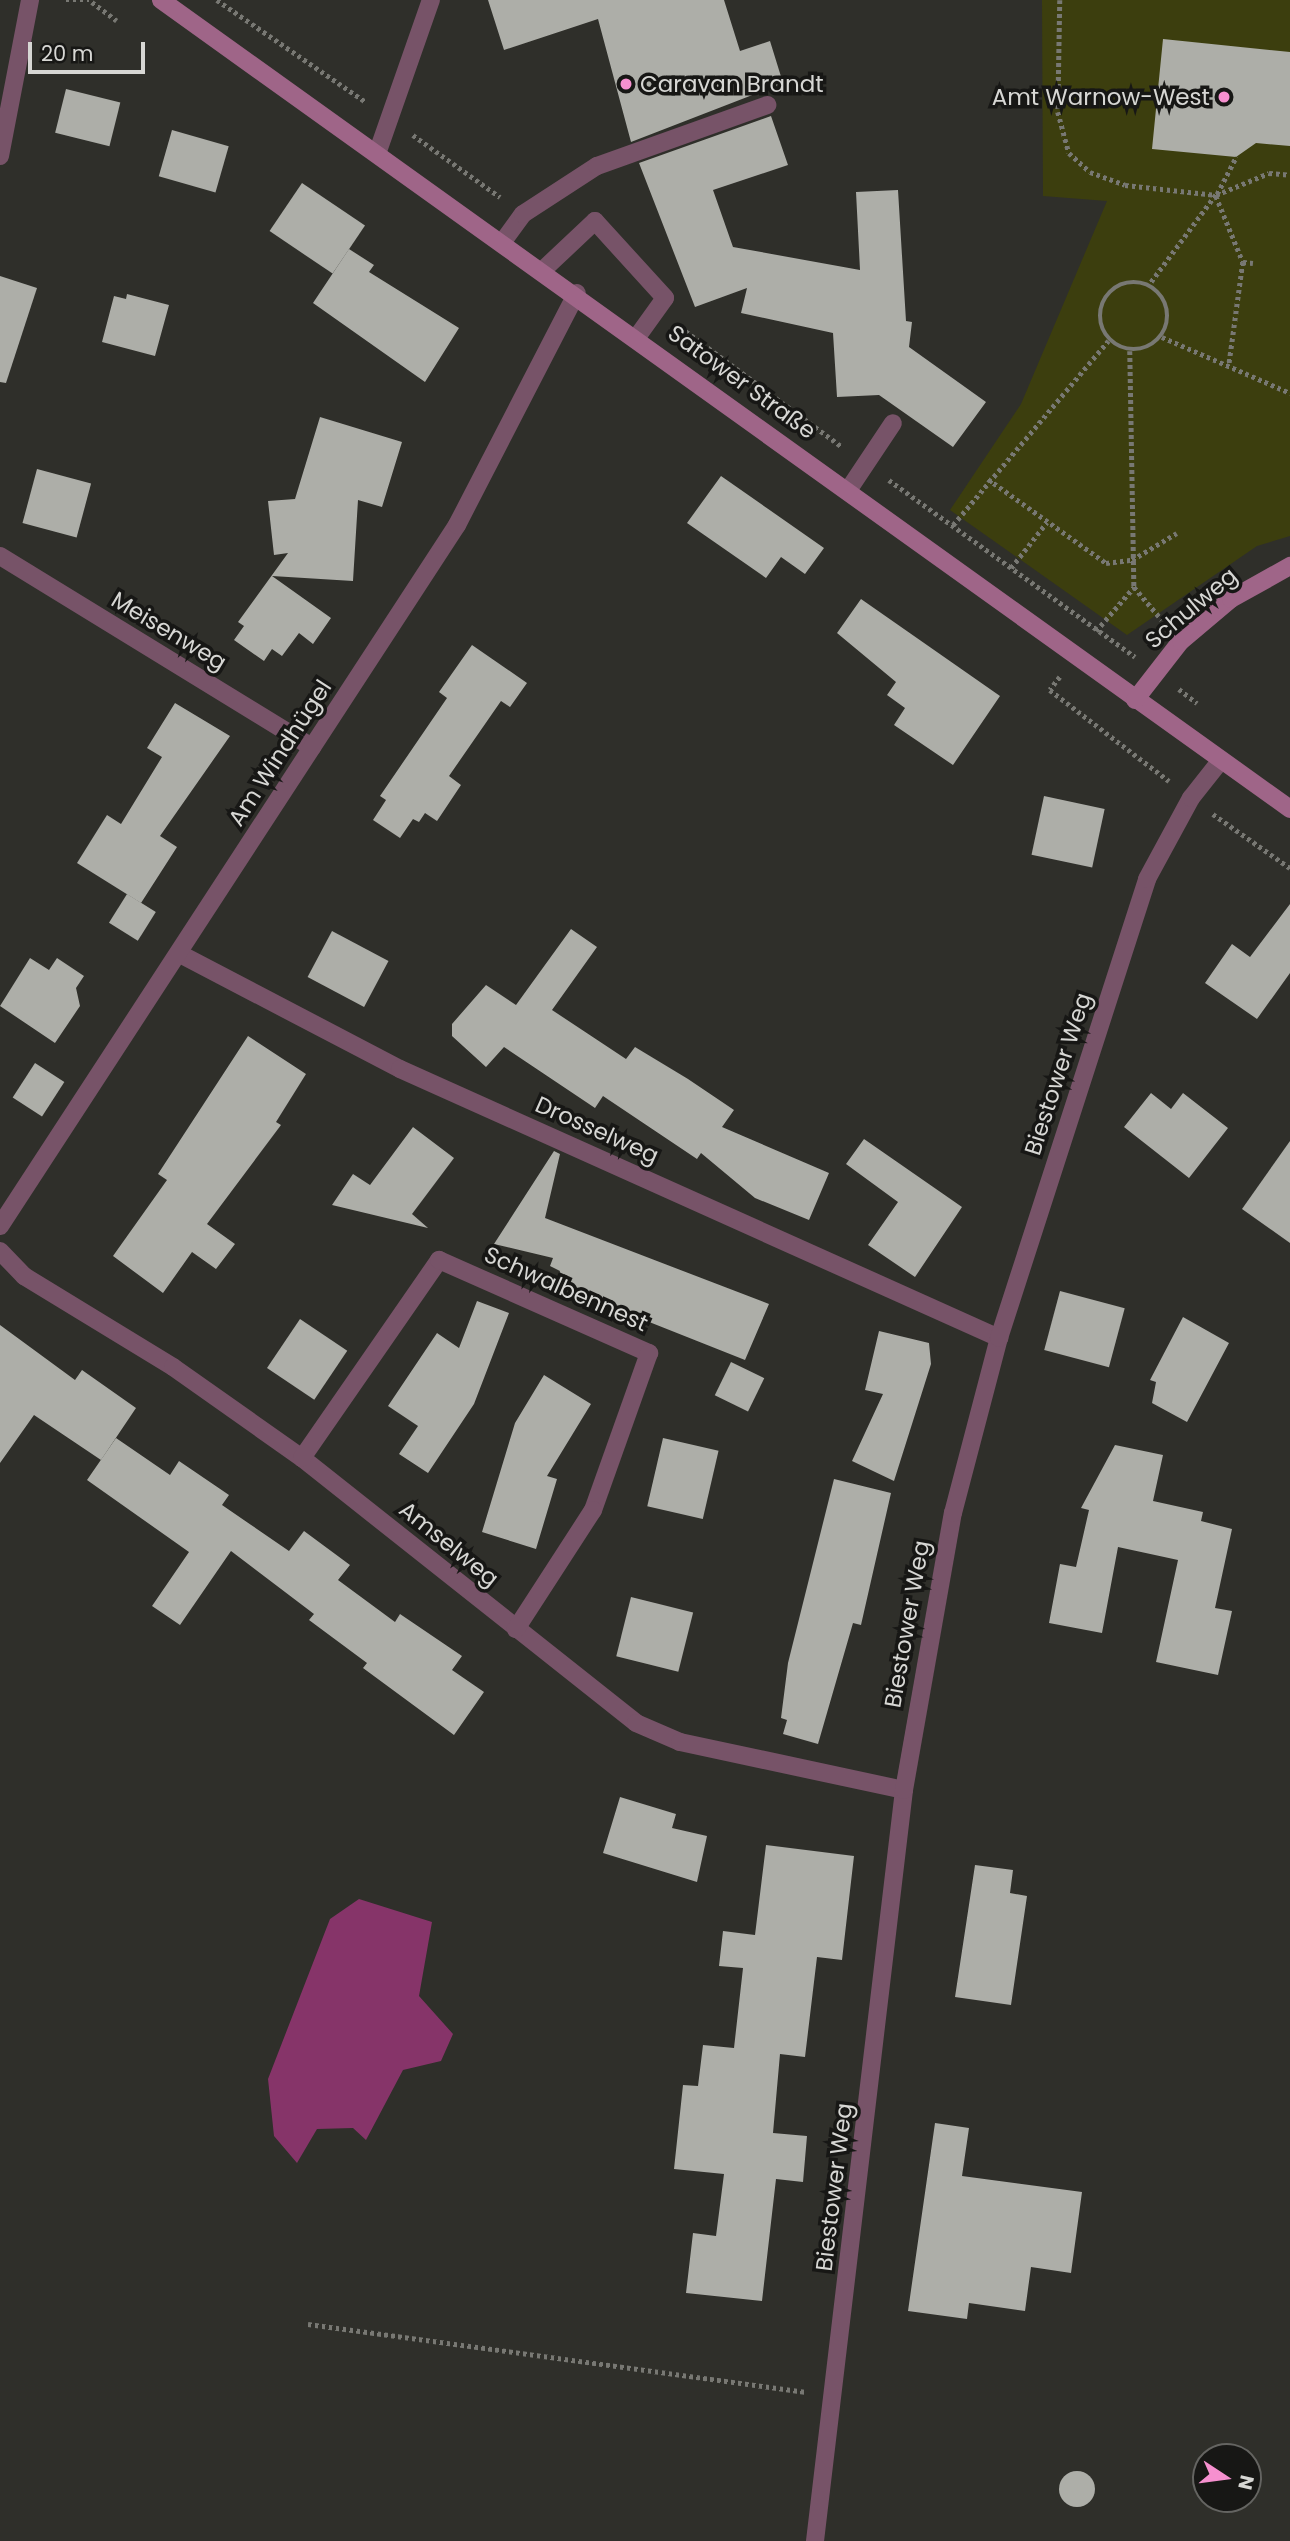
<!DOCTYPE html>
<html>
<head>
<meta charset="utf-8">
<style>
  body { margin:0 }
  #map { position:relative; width:1290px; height:2541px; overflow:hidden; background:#2f2f2a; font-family:Poppins,sans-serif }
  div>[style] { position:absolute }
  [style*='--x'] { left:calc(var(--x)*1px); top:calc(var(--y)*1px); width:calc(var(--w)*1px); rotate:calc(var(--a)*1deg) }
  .green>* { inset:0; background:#3c3e0e }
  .water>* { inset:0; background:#863469 }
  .building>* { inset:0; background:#adaea8; transform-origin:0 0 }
  .round { border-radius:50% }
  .path>* { height:4.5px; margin-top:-2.25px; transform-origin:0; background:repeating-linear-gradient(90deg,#787873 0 3.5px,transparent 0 7px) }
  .path>.ring { margin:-2.25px; padding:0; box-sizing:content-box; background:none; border:4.5px solid #787873; border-radius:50% }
  .lane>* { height:18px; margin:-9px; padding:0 9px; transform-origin:9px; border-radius:9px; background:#775368 }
  .street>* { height:18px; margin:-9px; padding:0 9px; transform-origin:9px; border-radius:9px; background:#775368 }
  .secondary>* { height:18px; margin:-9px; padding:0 9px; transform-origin:9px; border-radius:9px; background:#9f6588 }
  .dots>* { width:19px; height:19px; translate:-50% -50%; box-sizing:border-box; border:4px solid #171715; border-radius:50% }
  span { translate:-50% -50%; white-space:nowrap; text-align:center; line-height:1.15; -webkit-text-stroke:7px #171715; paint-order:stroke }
  .poi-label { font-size:23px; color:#d7d7d4 }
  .left { translate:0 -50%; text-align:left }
  .right { translate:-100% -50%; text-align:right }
  .street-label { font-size:23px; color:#d7d7d4 }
  .north { position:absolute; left:1192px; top:2443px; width:70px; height:70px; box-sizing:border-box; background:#171715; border:2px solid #646461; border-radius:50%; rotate:103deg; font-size:19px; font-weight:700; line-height:28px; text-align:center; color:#d7d7d4 }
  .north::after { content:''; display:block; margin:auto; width:24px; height:32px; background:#f690cf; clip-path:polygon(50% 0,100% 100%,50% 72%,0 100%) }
  .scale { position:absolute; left:28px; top:42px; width:117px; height:32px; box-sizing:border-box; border:4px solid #d7d7d4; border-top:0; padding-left:9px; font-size:21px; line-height:24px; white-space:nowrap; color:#d7d7d4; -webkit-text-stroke:5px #171715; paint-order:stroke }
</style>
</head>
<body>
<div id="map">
  <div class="green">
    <i style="clip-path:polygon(1042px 0,1290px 0,1290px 536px,1257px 546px,1127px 635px,950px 510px,1021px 404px,1107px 201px,1043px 196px)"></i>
  </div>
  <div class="water">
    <i style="clip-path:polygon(359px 1899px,432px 1922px,419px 1996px,453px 2034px,441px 2061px,403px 2070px,366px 2140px,353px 2128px,317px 2129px,297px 2163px,274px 2136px,268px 2079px,330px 1919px)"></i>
  </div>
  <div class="building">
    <i style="clip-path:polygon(488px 0,724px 0,740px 51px,770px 41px,783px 83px,631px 142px,598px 19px,504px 50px)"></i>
    <i style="clip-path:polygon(1163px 39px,1290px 52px,1290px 146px,1256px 143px,1236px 157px,1152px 149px)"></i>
    <i style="left:66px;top:89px;width:56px;height:45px;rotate:14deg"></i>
    <i style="clip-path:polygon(771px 116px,788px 165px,713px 190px,733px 247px,860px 270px,856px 192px,898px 190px,906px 321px,912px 322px,909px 347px,986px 402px,953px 447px,879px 395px,837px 397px,833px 333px,741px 313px,747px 288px,695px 307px,639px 163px)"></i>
    <i style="left:172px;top:130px;width:59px;height:48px;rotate:16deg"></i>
    <i style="left:302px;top:183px;width:76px;height:58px;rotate:34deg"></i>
    <i style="clip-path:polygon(349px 249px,374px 265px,369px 272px,459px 328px,425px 382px,313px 303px)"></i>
    <i style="clip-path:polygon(0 276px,37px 288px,6px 383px,0 382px)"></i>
    <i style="clip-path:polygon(127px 294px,169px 305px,155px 356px,102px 342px,114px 296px,126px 299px)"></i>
    <i style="clip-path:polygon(320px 417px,402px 442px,382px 507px,358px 500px,353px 581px,272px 576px,331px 618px,313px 644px,299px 633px,282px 656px,272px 649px,264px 661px,234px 640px,244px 626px,238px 622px,288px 553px,274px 555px,268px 501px,295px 499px)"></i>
    <i style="left:37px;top:469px;width:56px;height:56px;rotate:15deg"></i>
    <i style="clip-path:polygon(721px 476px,824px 548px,805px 574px,781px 557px,766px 578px,687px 523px)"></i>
    <i style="clip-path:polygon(861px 599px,1000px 696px,953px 765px,894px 725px,905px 708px,887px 695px,896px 682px,837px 633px)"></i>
    <i style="clip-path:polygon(472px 645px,527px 683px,510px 707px,501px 701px,449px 776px,461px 785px,437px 821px,425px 813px,419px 822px,413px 819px,400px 838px,373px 820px,386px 800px,380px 796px,447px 698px,439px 692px)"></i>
    <i style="clip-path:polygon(175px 703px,230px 736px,160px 836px,177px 847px,141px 903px,77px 863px,107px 815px,121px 824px,162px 757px,147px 748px)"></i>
    <i style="left:1044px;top:796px;width:62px;height:60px;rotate:12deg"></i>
    <i style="left:127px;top:894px;width:34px;height:34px;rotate:32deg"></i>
    <i style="clip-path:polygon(1290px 904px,1290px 973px,1257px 1019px,1205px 983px,1232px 944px,1250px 957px)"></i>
    <i style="clip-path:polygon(571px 929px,597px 947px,552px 1010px,626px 1059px,635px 1047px,688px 1079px,734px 1110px,722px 1127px,829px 1173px,809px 1220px,755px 1198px,701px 1153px,697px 1159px,603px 1096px,595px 1108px,504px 1047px,486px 1067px,452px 1036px,452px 1024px,486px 985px,516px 1005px)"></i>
    <i style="left:332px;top:931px;width:64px;height:52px;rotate:28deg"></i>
    <i style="clip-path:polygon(30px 958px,49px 970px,57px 958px,84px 976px,76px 988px,80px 1006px,55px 1043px,0 1006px)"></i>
    <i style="clip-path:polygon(248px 1036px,306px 1074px,276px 1122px,281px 1125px,207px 1224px,235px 1244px,216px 1269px,192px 1252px,163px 1293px,113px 1256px,167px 1180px,158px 1174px)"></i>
    <i style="left:35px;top:1063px;width:35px;height:41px;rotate:33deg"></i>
    <i style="clip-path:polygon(1151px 1093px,1171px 1109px,1183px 1093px,1228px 1128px,1189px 1178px,1124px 1127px)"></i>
    <i style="clip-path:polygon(413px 1127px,454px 1158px,412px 1214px,428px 1228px,332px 1205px,353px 1174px,370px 1185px)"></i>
    <i style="clip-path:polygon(864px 1139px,962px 1207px,915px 1277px,868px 1245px,898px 1202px,846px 1164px)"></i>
    <i style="clip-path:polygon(1290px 1141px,1290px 1243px,1242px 1209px)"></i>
    <i style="clip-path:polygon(554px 1151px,560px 1154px,545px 1218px,769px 1304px,745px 1360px,556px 1285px,560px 1271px,550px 1266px,553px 1258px,494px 1244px)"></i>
    <i style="left:1060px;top:1291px;width:67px;height:61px;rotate:15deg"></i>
    <i style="clip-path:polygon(477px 1301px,509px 1313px,474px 1404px,428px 1473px,399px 1454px,418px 1426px,388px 1406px,437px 1333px,459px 1348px)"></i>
    <i style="clip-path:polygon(1183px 1317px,1229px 1343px,1187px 1422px,1152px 1403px,1156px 1382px,1150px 1380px)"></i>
    <i style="left:300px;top:1319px;width:57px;height:59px;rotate:34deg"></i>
    <i style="clip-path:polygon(0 1325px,75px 1380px,82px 1370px,136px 1408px,101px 1460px,34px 1415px,0 1463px)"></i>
    <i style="clip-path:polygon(879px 1331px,929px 1343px,931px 1364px,894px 1481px,852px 1461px,883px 1394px,865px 1390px)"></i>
    <i style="left:731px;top:1362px;width:37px;height:37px;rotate:26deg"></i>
    <i style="clip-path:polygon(544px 1375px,591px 1404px,547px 1476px,557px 1479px,536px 1549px,482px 1532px,515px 1423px)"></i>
    <i style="clip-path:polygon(116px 1438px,170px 1475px,179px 1461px,229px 1495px,222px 1505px,289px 1551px,304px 1531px,350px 1565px,338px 1580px,395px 1622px,400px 1614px,462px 1656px,452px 1670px,484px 1692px,454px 1735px,363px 1668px,367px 1663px,309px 1620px,314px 1614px,231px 1551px,180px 1625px,152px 1606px,189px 1552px,87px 1480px)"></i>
    <i style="left:663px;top:1438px;width:57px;height:70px;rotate:13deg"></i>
    <i style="clip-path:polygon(1115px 1445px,1163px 1455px,1153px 1501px,1203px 1512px,1201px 1521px,1232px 1529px,1215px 1608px,1232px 1611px,1218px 1675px,1156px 1662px,1178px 1560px,1118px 1547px,1102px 1633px,1049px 1623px,1060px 1564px,1076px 1567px,1089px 1510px,1081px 1508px)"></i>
    <i style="clip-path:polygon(834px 1479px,891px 1493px,861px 1625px,853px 1623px,818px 1744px,783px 1734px,787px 1720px,781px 1718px,788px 1663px)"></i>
    <i style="left:631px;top:1597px;width:64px;height:61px;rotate:14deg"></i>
    <i style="clip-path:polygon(620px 1797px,676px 1814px,672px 1828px,707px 1836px,697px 1882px,603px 1853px)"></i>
    <i style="clip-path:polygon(766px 1845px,854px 1856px,842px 1960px,817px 1957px,805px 2057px,780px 2054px,773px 2133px,807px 2136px,803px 2182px,776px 2179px,762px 2301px,686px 2293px,693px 2233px,716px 2236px,724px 2174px,674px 2169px,683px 2085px,698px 2086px,703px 2045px,734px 2048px,743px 1968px,719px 1966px,723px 1931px,755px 1935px)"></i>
    <i style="clip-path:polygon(975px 1865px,1013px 1870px,1010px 1893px,1027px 1896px,1011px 2005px,955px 1997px)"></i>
    <i style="clip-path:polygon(935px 2123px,969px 2128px,962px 2176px,1082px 2192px,1071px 2273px,1031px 2267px,1025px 2311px,969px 2303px,967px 2319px,908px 2311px)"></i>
    <i class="round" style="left:1059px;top:2471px;width:36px;height:36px"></i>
  </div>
  <div class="path">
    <i style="--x:66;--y:0;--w:23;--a:0"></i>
    <i style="--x:217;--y:0;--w:181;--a:34.4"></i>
    <i style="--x:1060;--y:0;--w:112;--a:91"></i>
    <i style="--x:1058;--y:112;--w:42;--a:75"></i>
    <i style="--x:1069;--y:153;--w:28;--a:42"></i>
    <i style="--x:1090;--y:172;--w:37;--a:20"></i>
    <i style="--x:1125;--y:185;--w:92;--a:6.3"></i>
    <i style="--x:1216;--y:195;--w:111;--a:126.6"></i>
    <i style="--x:92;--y:2;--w:31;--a:37"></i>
    <i style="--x:413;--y:135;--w:107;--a:35.5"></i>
    <i style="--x:1217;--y:194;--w:42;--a:-62.8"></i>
    <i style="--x:1216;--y:195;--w:57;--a:-22.5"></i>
    <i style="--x:1269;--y:173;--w:21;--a:5"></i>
    <i style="--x:1216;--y:196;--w:71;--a:67.8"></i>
    <i style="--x:1243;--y:262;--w:104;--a:97.7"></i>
    <i style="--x:1243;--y:262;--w:10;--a:6"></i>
    <i class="ring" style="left:1100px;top:282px;width:63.5px;height:63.5px"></i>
    <i style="--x:680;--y:327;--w:202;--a:36.5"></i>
    <i style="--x:1162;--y:337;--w:140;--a:23.6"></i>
    <i style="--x:1130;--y:351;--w:236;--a:89"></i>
    <i style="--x:1134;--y:587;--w:43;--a:49.7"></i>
    <i style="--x:988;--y:479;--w:145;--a:35.4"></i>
    <i style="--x:1106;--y:563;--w:26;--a:-7"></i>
    <i style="--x:1132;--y:560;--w:52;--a:-31"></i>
    <i style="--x:889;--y:480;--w:303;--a:35.7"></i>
    <i style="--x:953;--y:525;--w:241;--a:-49.9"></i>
    <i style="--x:1011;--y:568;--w:58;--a:-52"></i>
    <i style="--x:1096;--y:631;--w:58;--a:-49.2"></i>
    <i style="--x:1060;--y:677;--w:16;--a:128"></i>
    <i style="--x:1050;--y:690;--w:150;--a:37.4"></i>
    <i style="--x:1179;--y:689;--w:23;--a:38"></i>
    <i style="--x:1213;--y:814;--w:94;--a:35"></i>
    <i style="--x:308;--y:2324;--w:503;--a:7.78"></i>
  </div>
  <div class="lane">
    <i style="--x:504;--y:240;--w:32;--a:-54"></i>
    <i style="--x:523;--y:214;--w:88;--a:-33"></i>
    <i style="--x:597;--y:166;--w:181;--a:-19.7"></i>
    <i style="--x:544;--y:269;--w:70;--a:-43.3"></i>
    <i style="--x:595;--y:221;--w:104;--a:47.7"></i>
    <i style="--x:665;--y:298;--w:48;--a:125.7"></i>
    <i style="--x:849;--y:489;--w:79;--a:-56.3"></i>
  </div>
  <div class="street">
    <i style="--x:378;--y:151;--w:160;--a:-70.7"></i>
    <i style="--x:0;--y:156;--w:159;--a:-79.1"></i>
    <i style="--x:0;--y:556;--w:366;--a:31.5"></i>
    <i style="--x:180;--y:954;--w:248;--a:27.6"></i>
    <i style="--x:400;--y:1069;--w:657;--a:24.18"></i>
    <i style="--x:0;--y:1226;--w:837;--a:-56.9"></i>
    <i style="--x:457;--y:525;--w:261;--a:-62.7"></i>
    <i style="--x:0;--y:1251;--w:35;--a:46"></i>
    <i style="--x:24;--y:1276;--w:175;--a:31.4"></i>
    <i style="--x:173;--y:1367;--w:158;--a:35.2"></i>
    <i style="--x:302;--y:1458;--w:426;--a:38.4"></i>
    <i style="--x:636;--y:1723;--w:48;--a:23.4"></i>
    <i style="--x:680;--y:1742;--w:229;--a:12.1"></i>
    <i style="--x:302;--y:1458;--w:241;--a:-55.3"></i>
    <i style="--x:439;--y:1260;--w:230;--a:23.9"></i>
    <i style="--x:649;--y:1353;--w:167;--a:109.6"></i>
    <i style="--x:593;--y:1510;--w:142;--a:122.9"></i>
    <i style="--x:815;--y:2541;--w:756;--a:-83.24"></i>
    <i style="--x:904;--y:1790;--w:281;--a:-80"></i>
    <i style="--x:953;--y:1513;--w:181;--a:-75.3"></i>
    <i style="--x:999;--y:1338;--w:482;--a:-72.1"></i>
    <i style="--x:1147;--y:879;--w:92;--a:-61.5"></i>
    <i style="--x:1191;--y:798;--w:48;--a:-51.7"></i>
  </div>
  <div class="secondary">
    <i style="--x:161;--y:0;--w:1389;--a:35.62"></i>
    <i style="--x:1135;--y:700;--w:75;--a:-52.1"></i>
    <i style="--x:1181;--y:641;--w:65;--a:-40"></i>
    <i style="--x:1231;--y:599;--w:68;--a:-29.2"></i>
  </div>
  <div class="dots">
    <i style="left:626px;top:84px;background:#f690cf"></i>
    <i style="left:1224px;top:97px;background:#f690cf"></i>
  </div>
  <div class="poi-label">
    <span class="left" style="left:640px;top:84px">Caravan Brandt</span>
    <span class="right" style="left:1210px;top:97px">Amt Warnow-West</span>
  </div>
  <div class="street-label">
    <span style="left:742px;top:382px;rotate:36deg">Satower Straße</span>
    <span style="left:1191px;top:608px;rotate:-40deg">Schulweg</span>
    <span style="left:169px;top:631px;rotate:31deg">Meisenweg</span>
    <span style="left:280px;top:753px;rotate:-57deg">Am Windhügel</span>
    <span style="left:1058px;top:1074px;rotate:-72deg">Biestower Weg</span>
    <span style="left:597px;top:1130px;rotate:24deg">Drosselweg</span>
    <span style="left:566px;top:1289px;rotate:24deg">Schwalbennest</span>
    <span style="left:449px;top:1544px;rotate:39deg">Amselweg</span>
    <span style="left:907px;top:1624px;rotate:-80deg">Biestower Weg</span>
    <span style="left:834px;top:2187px;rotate:-83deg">Biestower Weg</span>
  </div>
  <div class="north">N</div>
  <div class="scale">20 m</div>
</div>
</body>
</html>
